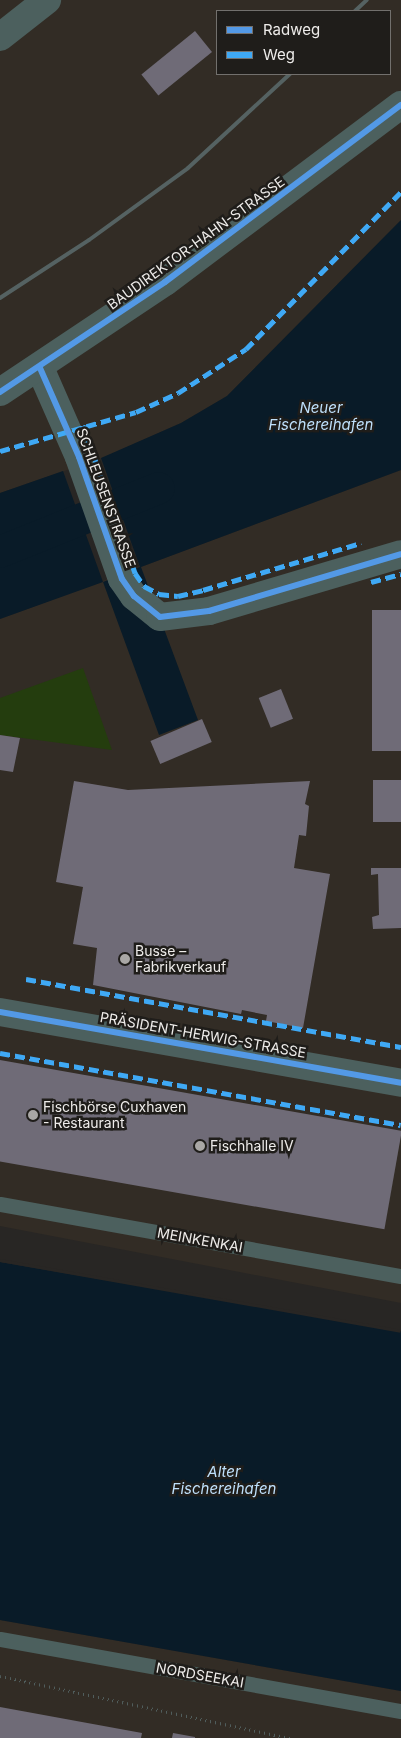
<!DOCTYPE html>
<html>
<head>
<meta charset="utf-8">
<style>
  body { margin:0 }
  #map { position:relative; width:401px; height:1738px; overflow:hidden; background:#282624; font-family:Inter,sans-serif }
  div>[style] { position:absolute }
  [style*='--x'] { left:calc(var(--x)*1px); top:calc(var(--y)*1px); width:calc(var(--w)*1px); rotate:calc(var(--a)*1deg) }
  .built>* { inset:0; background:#322c25 }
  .green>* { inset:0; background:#243d0e }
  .water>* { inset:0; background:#091b28 }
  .pier>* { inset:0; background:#282624; transform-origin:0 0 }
  .canal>* { height:32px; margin:-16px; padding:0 16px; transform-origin:16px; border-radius:16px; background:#091b28 }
  .building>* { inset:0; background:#6f6b77; transform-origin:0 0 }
  .path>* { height:3px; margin-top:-1.5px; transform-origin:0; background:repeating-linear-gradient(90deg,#505d5c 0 1px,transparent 0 5px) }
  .service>* { height:15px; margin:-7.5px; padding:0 7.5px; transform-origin:7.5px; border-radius:7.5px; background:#4c605e }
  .minor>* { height:28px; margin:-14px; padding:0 14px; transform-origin:14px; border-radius:14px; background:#4c605e }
  .rail>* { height:4px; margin:-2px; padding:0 2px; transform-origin:2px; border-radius:2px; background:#556262 }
  .quiet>* { height:5px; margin-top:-2.5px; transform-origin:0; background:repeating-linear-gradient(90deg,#3fa9f5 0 10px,transparent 0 15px) }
  .cycleway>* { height:6px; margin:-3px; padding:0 3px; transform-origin:3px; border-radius:3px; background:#5399e6 }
  .dots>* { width:14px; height:14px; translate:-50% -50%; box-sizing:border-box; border:2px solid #1f1d1a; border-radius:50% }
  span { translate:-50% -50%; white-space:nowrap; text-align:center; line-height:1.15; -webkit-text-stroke:5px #1f1d1a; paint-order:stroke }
  .street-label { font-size:14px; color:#eeecea }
  .poi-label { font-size:14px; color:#eeecea }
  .left { translate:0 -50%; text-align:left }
  .water-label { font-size:15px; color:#bedffa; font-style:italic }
  .legend { position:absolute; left:216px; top:10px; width:175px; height:65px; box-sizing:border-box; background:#1f1d1a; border:1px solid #72706d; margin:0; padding:6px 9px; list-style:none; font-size:15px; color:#eeecea }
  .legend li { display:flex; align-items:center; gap:10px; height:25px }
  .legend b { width:25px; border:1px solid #72706d }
</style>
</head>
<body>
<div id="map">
  <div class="built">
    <i style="clip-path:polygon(evenodd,0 0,401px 0,401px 220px,227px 396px,181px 423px,105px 457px,0 493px,0 0,217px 11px,390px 11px,390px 74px,217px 74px,217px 11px)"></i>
    <i style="clip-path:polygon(401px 470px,401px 1303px,0 1226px,0 619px)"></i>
    <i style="clip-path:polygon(0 1620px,401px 1691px,401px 1738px,0 1738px)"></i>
  </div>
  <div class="green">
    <i style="clip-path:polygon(83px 668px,112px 750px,0 735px,0 698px)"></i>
  </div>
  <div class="water">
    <i style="clip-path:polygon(401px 220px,401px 470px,141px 567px,198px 720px,159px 735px,103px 582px,0 619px,0 493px,63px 471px,103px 582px,140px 567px,101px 458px,181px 423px,227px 396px)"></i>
    <i style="clip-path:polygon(0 1262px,401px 1331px,401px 1691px,0 1620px)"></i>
  </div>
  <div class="pier">
    <i style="left:0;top:1259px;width:407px;height:3px;rotate:10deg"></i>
  </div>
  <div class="canal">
    <i style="--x:0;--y:552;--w:171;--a:-21.9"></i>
  </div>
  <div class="building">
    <i style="left:195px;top:31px;width:27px;height:69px;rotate:51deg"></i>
    <i style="left:372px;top:610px;width:29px;height:141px"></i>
    <i style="left:281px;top:689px;width:32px;height:24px;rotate:68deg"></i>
    <i style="left:202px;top:719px;width:25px;height:56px;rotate:67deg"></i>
    <i style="clip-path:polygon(0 735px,20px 738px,13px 772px,0 770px)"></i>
    <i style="left:373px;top:780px;width:28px;height:42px"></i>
    <i style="clip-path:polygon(74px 781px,128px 790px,310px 781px,305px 804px,309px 806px,306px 836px,299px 835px,294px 868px,330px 874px,303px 1028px,266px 1021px,267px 1015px,242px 1010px,241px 1014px,93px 985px,97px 948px,73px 944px,83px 887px,56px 882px)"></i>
    <i style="clip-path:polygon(371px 868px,401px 868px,401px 928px,373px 929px,372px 917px,379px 915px,378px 874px,371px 875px)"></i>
    <i style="left:0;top:1060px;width:408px;height:100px;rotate:10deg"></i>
    <i style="clip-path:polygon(0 1707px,142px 1733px,141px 1738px,0 1738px)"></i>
    <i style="clip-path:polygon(173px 1733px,195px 1737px,195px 1738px,172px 1738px)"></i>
  </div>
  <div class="path">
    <i style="--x:0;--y:1676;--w:297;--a:12.1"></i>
  </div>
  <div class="service">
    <i style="--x:0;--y:1204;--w:407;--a:10.2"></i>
    <i style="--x:0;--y:1639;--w:407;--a:10.2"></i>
  </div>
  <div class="minor">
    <i style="--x:0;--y:37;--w:60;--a:-38.2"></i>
    <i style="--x:40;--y:368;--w:97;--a:66.3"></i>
    <i style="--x:79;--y:457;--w:129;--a:70.6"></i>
    <i style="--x:122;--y:579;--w:21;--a:55"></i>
    <i style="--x:134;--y:596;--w:33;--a:39"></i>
    <i style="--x:160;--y:617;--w:49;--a:-7"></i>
    <i style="--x:209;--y:611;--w:200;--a:-16.5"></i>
    <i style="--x:0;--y:392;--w:198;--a:-33.7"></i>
    <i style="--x:165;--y:282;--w:295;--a:-36.9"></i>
    <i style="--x:0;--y:1012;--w:407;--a:10"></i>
  </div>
  <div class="rail">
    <i style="--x:355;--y:11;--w:16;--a:-43"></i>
    <i style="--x:0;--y:298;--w:106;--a:-33.1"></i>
    <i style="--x:89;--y:240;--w:122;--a:-36"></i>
    <i style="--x:188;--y:168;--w:139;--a:-42.7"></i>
  </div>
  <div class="quiet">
    <i style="--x:83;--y:425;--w:157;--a:70.6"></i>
    <i style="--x:135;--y:573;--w:16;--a:55"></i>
    <i style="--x:144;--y:586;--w:17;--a:28"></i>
    <i style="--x:159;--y:594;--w:19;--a:6"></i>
    <i style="--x:178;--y:596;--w:26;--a:-13"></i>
    <i style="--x:203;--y:590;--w:165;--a:-16.6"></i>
    <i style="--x:0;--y:451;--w:141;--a:-16"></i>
    <i style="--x:136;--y:412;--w:46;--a:-24.3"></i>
    <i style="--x:178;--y:393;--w:81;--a:-32.9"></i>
    <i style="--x:246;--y:349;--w:221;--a:-45.4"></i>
    <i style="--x:371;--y:582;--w:31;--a:-15"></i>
    <i style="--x:26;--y:979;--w:381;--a:10.3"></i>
    <i style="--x:0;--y:1053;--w:407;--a:10.2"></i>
  </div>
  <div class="cycleway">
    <i style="--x:40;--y:368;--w:97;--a:66.3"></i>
    <i style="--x:79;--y:457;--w:129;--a:70.6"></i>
    <i style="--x:122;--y:579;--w:21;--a:55"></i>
    <i style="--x:134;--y:596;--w:33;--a:39"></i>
    <i style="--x:160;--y:617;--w:49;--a:-7"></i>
    <i style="--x:209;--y:611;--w:200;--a:-16.5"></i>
    <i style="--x:0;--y:392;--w:198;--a:-33.7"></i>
    <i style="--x:165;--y:282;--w:295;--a:-36.9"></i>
    <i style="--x:0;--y:1012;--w:407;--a:10"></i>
  </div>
  <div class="dots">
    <i style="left:125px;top:959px;background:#a9a7a5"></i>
    <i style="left:33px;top:1115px;background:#a9a7a5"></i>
    <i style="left:200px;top:1146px;background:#a9a7a5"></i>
  </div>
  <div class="street-label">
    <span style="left:196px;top:243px;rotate:-36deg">BAUDIREKTOR-HAHN-STRASSE</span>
    <span style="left:106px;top:498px;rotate:70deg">SCHLEUSENSTRASSE</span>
    <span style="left:203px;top:1035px;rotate:10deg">PRÄSIDENT-HERWIG-STRASSE</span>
    <span style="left:200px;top:1240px;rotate:10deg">MEINKENKAI</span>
    <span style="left:200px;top:1675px;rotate:10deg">NORDSEEKAI</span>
  </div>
  <div class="poi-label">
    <span class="left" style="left:135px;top:959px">Busse –<br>Fabrikverkauf</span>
    <span class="left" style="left:43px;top:1115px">Fischbörse Cuxhaven<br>- Restaurant</span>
    <span class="left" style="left:210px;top:1146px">Fischhalle IV</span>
  </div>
  <div class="water-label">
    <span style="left:321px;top:416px">Neuer<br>Fischereihafen</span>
    <span style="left:224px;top:1480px">Alter<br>Fischereihafen</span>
  </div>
  <ul class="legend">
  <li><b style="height:6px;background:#5399e6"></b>Radweg</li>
  <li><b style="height:6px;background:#3fa9f5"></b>Weg</li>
  </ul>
</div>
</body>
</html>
